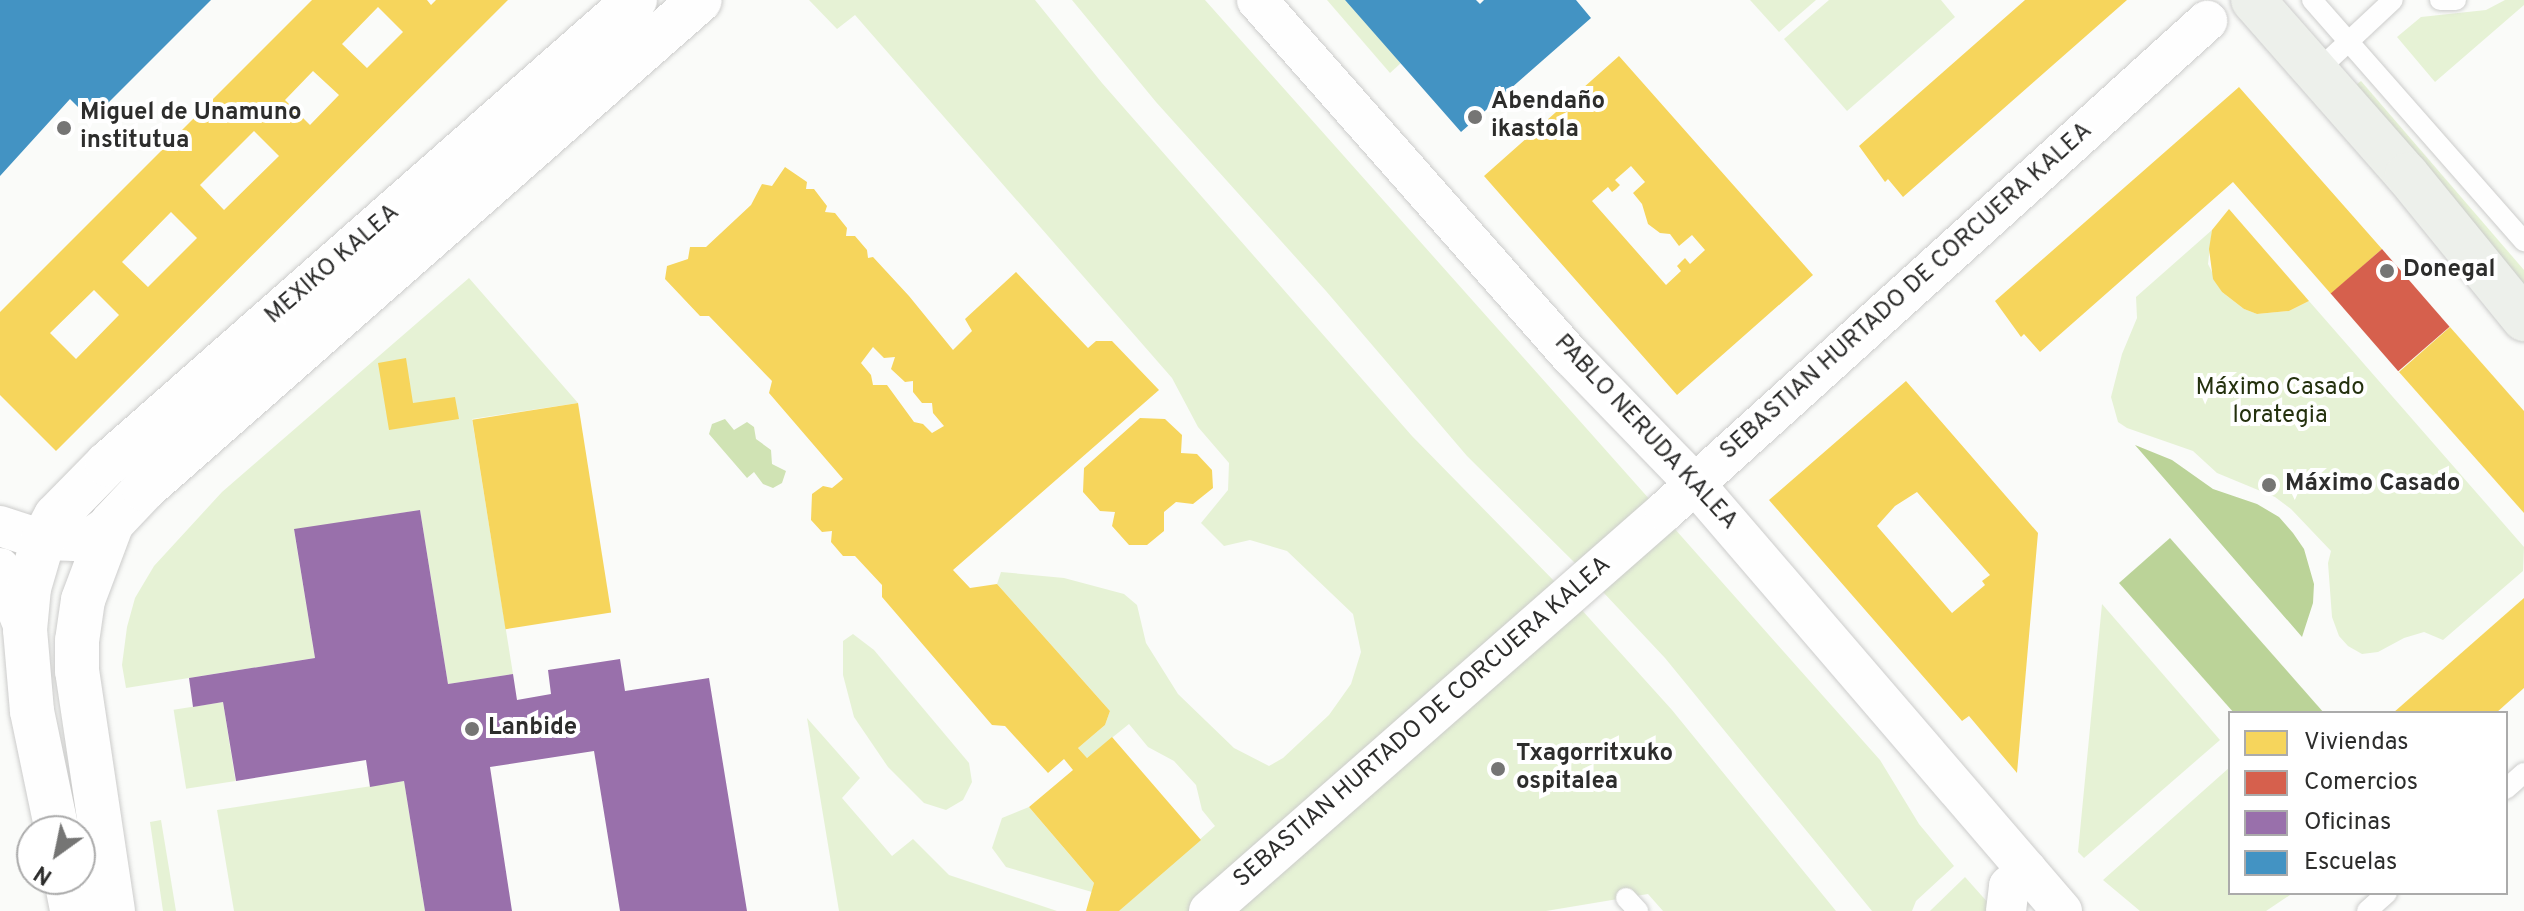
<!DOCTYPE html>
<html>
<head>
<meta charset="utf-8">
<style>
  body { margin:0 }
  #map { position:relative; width:2524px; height:911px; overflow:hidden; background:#fafbf9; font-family:Overpass,sans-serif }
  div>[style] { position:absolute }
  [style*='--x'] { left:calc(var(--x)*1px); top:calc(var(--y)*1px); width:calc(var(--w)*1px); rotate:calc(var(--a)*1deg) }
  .green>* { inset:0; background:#e6f2d5; transform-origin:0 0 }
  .forest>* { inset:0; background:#d0e3b4 }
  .water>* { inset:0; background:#bbd398 }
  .homes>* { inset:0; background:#f6d55c; transform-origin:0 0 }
  .shops>* { inset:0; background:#d6604d; transform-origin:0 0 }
  .offices>* { inset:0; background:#9970ab }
  .schools>* { inset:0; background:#4393c3 }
  .roads { filter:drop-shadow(0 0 2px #cccccb) drop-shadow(0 0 2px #cccccb) }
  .lane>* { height:20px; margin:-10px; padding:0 10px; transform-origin:10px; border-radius:10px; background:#fefefe }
  .street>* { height:40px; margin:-20px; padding:0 20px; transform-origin:20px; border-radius:20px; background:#fefefe }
  .secondary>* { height:44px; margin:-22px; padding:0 22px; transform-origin:22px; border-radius:22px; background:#fefefe }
  .primary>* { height:44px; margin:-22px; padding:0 22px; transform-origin:22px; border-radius:22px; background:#edf0eb }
  .dots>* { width:22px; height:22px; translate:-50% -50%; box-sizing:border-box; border:4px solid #fff; border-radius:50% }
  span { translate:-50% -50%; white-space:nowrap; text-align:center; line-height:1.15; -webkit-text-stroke:8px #fff; paint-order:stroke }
  .poi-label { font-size:24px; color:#2d2d2c; font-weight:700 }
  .left { translate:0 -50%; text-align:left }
  .street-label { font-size:24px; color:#2d2d2c }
  .park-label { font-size:24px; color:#24310e }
  .legend { position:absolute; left:2228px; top:711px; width:280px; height:184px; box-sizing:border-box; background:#fff; border:2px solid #ababab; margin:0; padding:10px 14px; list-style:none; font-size:24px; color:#2d2d2c }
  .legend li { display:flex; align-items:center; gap:16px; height:40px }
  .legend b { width:40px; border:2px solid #ababab }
  .north { position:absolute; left:16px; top:815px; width:80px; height:80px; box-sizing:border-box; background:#fff; border:2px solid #ababab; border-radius:50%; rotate:213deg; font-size:22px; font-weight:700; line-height:32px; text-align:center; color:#2d2d2c }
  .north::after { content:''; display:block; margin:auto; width:28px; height:36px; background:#757574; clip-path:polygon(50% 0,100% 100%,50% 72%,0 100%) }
</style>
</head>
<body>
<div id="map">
  <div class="green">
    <i style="clip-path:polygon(809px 0,1035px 0,1102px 83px,1412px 436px,1558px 585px,1193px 911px,1119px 911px,1215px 826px,1202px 810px,1196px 785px,1174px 761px,1148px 747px,1129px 724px,1087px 758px,1078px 748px,1105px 725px,1110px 711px,997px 584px,1001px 572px,1064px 578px,1124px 594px,1137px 605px,1146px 643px,1178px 694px,1234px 748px,1269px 766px,1283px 758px,1329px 715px,1351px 684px,1361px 652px,1353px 614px,1287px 551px,1250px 540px,1224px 546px,1201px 523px,1228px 490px,1229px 463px,1198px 427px,1172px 378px,855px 15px,837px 29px)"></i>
    <i style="clip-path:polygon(1072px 0,1205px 0,1651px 501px,1579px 567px,1467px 456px,1326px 291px,1156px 102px)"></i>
    <i style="clip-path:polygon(1327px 0,1345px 0,1401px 63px,1390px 73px)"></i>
    <i style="clip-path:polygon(1750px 0,1816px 0,1779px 32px)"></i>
    <i style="clip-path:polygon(1829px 0,1941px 0,1955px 17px,1847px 111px,1784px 39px)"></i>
    <i style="clip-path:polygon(2505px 0,2524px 0,2524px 5px,2435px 82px,2397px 37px,2421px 17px,2486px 10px)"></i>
    <i style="clip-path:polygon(2361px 81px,2524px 270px,2524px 290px,2352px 88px)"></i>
    <i style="clip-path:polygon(2212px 230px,2208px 264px,2222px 292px,2244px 309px,2257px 314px,2289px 311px,2309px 301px,2524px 547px,2523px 571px,2443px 640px,2424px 632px,2404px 638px,2378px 652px,2362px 654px,2348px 646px,2339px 636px,2332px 617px,2328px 563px,2331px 551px,2291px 509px,2275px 497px,2217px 473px,2193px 451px,2127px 428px,2118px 422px,2111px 397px,2122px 354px,2137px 318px,2136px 297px)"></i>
    <i style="clip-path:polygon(469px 278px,578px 403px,472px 419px,513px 674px,448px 684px,420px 510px,294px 530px,315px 658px,126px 688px,122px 665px,127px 627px,135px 598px,154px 566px,222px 492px)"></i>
    <i style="clip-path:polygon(1674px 528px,1880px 760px,1919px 824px,1954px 866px,1916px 901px,1912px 911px,1872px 911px,1665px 658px,1603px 592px)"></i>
    <i style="clip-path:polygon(2102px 604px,2220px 740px,2084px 858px,2078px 852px)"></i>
    <i style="clip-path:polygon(1580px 608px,1672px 710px,1836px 911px,1663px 911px,1648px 894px,1546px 911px,1228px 911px)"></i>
    <i style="clip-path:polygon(853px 634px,874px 650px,969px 763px,972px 782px,963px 800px,946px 810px,924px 803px,888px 767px,854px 717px,843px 675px,843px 641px)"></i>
    <i style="left:223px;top:702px;width:80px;height:50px;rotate:81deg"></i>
    <i style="clip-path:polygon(807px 718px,860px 778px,842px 798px,892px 856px,913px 839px,949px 875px,1057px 911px,839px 911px)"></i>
    <i style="clip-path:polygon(2230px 767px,2230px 893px,2293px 893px,2266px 911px,2140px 911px,2103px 880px)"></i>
    <i style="clip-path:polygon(404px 781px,425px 911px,234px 911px,217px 810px)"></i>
    <i style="clip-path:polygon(1029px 807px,1094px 883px,1092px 892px,1006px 867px,992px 848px,1002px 818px)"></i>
    <i style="clip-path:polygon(161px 820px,176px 911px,163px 911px,150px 822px)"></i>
    <i style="clip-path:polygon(1965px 877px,1990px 905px,1990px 911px,1930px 911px)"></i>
  </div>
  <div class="forest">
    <i style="clip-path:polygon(725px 419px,734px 430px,747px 422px,754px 427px,756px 439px,771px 450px,772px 464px,786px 471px,782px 483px,773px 488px,763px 484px,754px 472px,747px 478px,709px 434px,712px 424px)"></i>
  </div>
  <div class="water">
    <i style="clip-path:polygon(2135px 445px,2172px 460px,2213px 489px,2257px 504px,2279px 517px,2293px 533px,2304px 549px,2314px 584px,2313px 603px,2302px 637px)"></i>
    <i style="clip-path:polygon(2170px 538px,2324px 713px,2234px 713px,2119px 583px)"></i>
  </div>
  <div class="homes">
    <i style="clip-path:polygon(evenodd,312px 0,427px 0,431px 5px,436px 0,508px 0,56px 451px,0 395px,0 312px,312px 0,378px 7px,403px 32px,367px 68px,342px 44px,378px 7px,312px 0,313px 71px,339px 95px,310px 125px,285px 100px,313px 71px,312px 0,254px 131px,279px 156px,224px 210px,200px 185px,254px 131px,312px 0,171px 212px,197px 238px,148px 287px,122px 262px,171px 212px,312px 0,94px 290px,119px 315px,76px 359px,50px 333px,94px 290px)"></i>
    <i style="clip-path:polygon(2025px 0,2127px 0,1903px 197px,1888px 179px,1885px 182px,1859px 146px)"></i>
    <i style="clip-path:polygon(evenodd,1619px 56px,1813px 275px,1677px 395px,1484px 176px,1619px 56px,1631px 166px,1645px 182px,1633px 193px,1642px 204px,1648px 224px,1660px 233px,1670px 234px,1679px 246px,1692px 235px,1705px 250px,1690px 264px,1685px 258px,1677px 266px,1681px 271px,1666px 285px,1592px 201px,1608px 187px,1612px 192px,1616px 189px,1620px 185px,1615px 180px,1631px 166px)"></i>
    <i style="clip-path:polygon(2239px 87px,2382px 249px,2331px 294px,2233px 182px,2040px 352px,2024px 334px,2021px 337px,1995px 301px)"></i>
    <i style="clip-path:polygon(evenodd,785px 167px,807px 182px,806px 189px,814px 189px,827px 206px,825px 212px,835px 213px,847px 228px,846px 236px,855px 236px,867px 250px,868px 258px,873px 257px,909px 296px,953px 350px,972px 331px,965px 319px,1016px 272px,1088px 348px,1096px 341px,1112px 341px,1159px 390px,953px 570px,970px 588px,997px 584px,1110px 711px,1105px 725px,1078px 748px,1087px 758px,1112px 737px,1201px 840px,1119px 911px,1086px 911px,1094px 883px,1029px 807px,1073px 770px,1064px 759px,1048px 773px,1005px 726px,992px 725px,882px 597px,882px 585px,855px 556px,843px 556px,831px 542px,832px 531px,822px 532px,811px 520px,812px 494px,823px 486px,832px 488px,843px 479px,769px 393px,772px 381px,709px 316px,700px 316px,665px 279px,667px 266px,688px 259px,690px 247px,706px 247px,751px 205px,762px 184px,772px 186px,785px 167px,873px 347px,884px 358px,895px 357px,891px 369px,905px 382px,913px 381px,913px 392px,922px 403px,932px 403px,933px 413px,944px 426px,932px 433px,923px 424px,914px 422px,887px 385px,873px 385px,871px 375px,861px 363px,873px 347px)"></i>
    <i style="clip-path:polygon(2229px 209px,2309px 301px,2289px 311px,2257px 314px,2244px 309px,2222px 292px,2213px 279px,2209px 249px,2212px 230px)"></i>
    <i style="clip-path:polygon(2450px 327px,2524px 411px,2524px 513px,2399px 372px)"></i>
    <i style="clip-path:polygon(406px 358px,413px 403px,455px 397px,459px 419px,389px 430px,378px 363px)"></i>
    <i style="clip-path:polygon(evenodd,1906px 381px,2038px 533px,2017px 773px,1969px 716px,1962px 721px,1769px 500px,1906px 381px,1917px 492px,1990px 575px,1982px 581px,1985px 585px,1952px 613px,1877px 526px,1895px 506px,1917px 492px)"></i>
    <i style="left:578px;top:403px;width:212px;height:107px;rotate:81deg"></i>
    <i style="clip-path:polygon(1140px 418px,1165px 419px,1182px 435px,1181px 453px,1197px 454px,1212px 470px,1213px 488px,1193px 504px,1176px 502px,1164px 512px,1164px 531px,1147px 545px,1129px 545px,1112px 526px,1115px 512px,1100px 511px,1083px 492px,1084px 468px)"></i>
    <i style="clip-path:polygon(2524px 598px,2524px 688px,2496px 713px,2393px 713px)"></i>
  </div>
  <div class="shops">
    <i style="left:2382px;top:249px;width:103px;height:68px;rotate:49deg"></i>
  </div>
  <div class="offices">
    <i style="clip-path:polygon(420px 510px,448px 684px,513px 674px,517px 700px,551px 694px,548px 670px,620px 659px,625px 691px,709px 678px,747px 911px,620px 911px,594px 751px,490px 767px,512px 911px,425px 911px,404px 781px,370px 787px,366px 760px,236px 781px,223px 702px,193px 707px,189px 678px,315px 658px,294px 529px)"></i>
  </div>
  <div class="schools">
    <i style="clip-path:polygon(0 0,211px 0,91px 120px,70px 99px,0 176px)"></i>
    <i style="clip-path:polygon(1345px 0,1476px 0,1480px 4px,1484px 0,1576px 0,1591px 18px,1461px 132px)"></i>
  </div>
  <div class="roads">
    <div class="lane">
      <i style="--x:2312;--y:0;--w:321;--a:48.7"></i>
      <i style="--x:2440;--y:0;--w:16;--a:0"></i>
      <i style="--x:2316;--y:72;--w:105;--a:-43.1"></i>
      <i style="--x:2506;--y:789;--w:24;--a:-42"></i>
      <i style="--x:1626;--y:898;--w:18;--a:47"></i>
      <i style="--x:2367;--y:911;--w:27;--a:-42"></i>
    </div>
    <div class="street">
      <i style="--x:1257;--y:0;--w:476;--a:48.6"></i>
      <i style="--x:1572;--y:357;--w:177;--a:45.9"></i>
      <i style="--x:1695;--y:484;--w:563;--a:49.32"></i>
      <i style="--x:0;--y:526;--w:45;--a:18"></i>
      <i style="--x:43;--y:540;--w:32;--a:2"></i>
      <i style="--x:75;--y:541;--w:21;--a:-17"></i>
      <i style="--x:95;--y:535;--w:21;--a:-35"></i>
      <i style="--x:0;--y:568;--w:67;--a:68"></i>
      <i style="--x:1209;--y:911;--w:607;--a:-41.26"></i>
      <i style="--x:1665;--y:511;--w:731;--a:-42.12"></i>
      <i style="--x:2006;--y:911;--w:25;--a:-83"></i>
      <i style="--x:2009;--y:886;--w:24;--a:-42"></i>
    </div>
    <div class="secondary">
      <i style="--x:57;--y:831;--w:123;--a:-101.8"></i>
      <i style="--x:32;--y:711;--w:81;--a:-94.9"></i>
      <i style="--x:25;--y:630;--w:42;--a:-84.6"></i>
      <i style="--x:29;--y:588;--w:50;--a:-73.7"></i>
      <i style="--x:43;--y:540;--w:27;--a:-62"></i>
      <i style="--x:56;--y:516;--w:73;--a:-45.6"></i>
      <i style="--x:107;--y:464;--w:703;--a:-41.31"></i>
      <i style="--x:66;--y:879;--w:33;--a:79"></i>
      <i style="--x:113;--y:911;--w:243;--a:-98.5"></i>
      <i style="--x:77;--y:671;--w:30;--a:-90"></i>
      <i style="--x:77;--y:641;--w:41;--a:-81.7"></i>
      <i style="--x:83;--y:600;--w:82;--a:-69.4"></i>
      <i style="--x:112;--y:523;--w:47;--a:-46.7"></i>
      <i style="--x:144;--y:489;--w:740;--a:-41.33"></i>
    </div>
    <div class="primary">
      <i style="--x:2253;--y:0;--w:233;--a:48.7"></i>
      <i style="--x:2407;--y:175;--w:186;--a:50.9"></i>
    </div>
  </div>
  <div class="dots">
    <i style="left:1475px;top:117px;background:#757574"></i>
    <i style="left:64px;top:128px;background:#757574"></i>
    <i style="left:2387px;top:271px;background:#757574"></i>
    <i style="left:2269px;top:485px;background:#757574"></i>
    <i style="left:472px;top:729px;background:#757574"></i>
    <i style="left:1498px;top:769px;background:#757574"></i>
  </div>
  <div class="poi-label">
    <span class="left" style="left:1491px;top:117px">Abendaño<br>ikastola</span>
    <span class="left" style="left:80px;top:128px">Miguel de Unamuno<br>institutua</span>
    <span class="left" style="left:2403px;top:271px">Donegal</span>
    <span class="left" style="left:2285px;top:485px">Máximo Casado</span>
    <span class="left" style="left:488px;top:729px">Lanbide</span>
    <span class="left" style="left:1516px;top:769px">Txagorritxuko<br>ospitalea</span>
  </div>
  <div class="street-label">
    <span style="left:333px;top:265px;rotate:-41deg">MEXIKO KALEA</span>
    <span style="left:1907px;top:292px;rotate:-42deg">SEBASTIAN HURTADO DE CORCUERA KALEA</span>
    <span style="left:1645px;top:433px;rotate:47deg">PABLO NERUDA KALEA</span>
    <span style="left:1423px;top:723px;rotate:-41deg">SEBASTIAN HURTADO DE CORCUERA KALEA</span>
  </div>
  <div class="park-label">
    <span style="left:2280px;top:403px">Máximo Casado<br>lorategia</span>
  </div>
  <ul class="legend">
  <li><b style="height:22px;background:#f6d55c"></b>Viviendas</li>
  <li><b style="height:22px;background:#d6604d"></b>Comercios</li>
  <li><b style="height:22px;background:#9970ab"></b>Oficinas</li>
  <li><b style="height:22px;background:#4393c3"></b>Escuelas</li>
  </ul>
  <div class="north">N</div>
</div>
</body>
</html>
